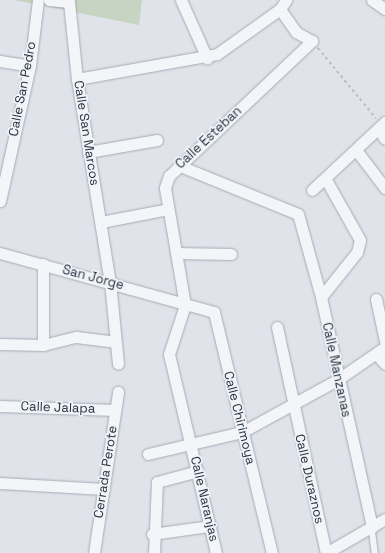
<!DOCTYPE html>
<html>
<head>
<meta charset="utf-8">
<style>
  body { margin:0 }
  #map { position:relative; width:385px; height:553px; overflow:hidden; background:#e0e4ea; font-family:"Space Grotesk",sans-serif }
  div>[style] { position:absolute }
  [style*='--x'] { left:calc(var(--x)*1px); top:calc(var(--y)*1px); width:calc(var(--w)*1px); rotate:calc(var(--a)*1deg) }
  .green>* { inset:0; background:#c7d4c1 }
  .path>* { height:1.5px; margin-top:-0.75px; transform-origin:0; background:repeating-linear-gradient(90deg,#babfc5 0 3px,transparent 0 6px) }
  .roads { filter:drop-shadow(0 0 1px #a5abb4) drop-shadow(0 0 1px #a5abb4) }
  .lane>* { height:5.5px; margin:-2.75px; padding:0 2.75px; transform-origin:2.75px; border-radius:2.75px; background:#f3f5f8 }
  .street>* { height:11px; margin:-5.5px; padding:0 5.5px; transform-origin:5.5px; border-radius:5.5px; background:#f3f5f8 }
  span { translate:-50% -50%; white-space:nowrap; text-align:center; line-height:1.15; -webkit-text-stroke:3.5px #f0f3f7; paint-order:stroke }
  .street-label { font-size:13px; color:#283342 }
</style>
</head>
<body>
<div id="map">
  <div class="green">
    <i style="clip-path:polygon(14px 0,142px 0,139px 25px)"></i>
  </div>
  <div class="path">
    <i style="--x:318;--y:48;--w:91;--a:50.4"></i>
  </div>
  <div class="roads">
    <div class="lane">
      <i style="--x:372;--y:527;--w:26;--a:83"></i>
    </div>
    <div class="street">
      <i style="--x:49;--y:0;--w:20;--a:6"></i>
      <i style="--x:69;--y:2;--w:77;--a:84.1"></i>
      <i style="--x:77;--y:79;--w:206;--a:80.8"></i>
      <i style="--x:110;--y:282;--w:82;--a:84.4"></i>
      <i style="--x:181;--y:0;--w:64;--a:65.9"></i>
      <i style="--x:372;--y:0;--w:16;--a:35"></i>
      <i style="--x:0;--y:61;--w:30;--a:9"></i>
      <i style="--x:77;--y:79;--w:142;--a:-10.1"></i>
      <i style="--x:217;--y:54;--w:77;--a:-35.5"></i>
      <i style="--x:280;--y:9;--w:11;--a:-56"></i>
      <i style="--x:378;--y:129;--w:12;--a:55"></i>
      <i style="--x:356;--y:150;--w:48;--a:52.7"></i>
      <i style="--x:88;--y:152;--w:70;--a:-9.9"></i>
      <i style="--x:180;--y:166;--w:127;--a:22.1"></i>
      <i style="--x:298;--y:214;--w:86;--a:74.5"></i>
      <i style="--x:321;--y:297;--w:236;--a:77.5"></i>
      <i style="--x:312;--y:190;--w:100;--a:-43"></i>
      <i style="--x:0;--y:201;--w:138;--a:-77.5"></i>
      <i style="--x:30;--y:66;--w:66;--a:-83.1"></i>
      <i style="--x:101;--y:222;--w:68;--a:-11"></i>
      <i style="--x:0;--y:253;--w:222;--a:15.4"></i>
      <i style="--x:214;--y:312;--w:248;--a:76.5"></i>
      <i style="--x:176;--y:253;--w:55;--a:1"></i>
      <i style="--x:321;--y:297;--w:58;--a:-51.3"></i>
      <i style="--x:357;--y:252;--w:12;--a:-76"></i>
      <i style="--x:360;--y:240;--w:71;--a:-119.4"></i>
      <i style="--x:376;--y:299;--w:43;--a:77.9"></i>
      <i style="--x:277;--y:327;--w:231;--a:77.8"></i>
      <i style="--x:0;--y:344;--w:43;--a:1.3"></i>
      <i style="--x:43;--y:345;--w:34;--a:-14"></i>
      <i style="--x:76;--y:337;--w:39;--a:7"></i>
      <i style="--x:43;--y:345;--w:81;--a:-90"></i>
      <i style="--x:377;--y:355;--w:12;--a:48"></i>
      <i style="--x:0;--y:406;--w:115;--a:2"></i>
      <i style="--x:148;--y:454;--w:97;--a:-13.2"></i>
      <i style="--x:242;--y:432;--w:108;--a:-28.7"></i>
      <i style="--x:337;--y:380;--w:58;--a:-34.5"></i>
      <i style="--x:0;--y:483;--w:104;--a:3.3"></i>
      <i style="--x:152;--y:534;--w:59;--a:-7.9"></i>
      <i style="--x:94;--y:553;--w:163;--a:-81.5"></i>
      <i style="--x:154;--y:553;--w:71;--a:-87.6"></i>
      <i style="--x:157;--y:482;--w:42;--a:-15"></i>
      <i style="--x:216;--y:553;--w:204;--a:-103.3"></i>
      <i style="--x:169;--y:354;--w:52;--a:-71.9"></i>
      <i style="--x:185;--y:305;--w:119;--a:-99.7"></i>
      <i style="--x:165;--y:188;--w:13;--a:-72"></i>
      <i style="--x:169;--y:176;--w:197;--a:-43.4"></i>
      <i style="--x:312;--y:41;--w:18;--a:-151"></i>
      <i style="--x:296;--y:32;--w:28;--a:-125"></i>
      <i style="--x:326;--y:553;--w:68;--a:-30"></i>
    </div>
  </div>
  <div class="street-label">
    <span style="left:23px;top:89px;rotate:-79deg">Calle San Pedro</span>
    <span style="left:86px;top:133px;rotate:81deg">Calle San Marcos</span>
    <span style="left:209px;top:138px;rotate:-43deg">Calle Esteban</span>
    <span style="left:93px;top:278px;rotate:15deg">San Jorge</span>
    <span style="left:336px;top:370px;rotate:78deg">Calle Manzanas</span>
    <span style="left:58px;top:408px;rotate:2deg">Calle Jalapa</span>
    <span style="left:239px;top:418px;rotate:76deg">Calle Chirimoya</span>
    <span style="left:106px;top:472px;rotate:-81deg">Cerrada Perote</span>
    <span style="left:309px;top:479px;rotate:77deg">Calle Duraznos</span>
    <span style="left:204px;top:499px;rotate:77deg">Calle Naranjas</span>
  </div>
</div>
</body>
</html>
